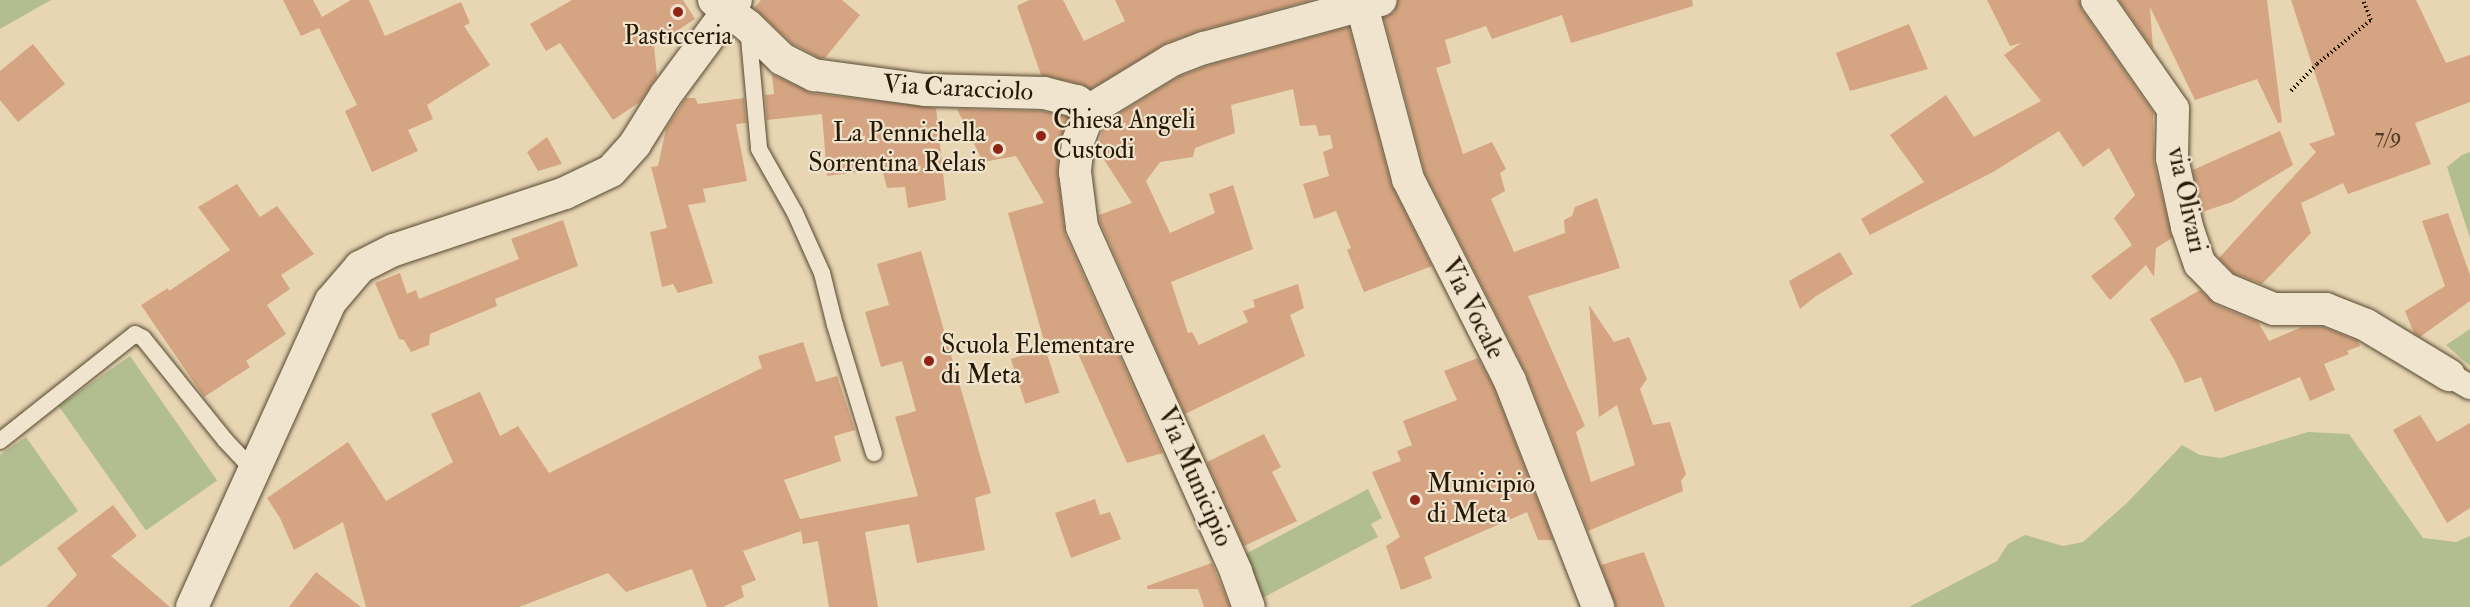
<!DOCTYPE html>
<html>
<head>
<meta charset="utf-8">
<style>
  body { margin:0 }
  #map { position:relative; width:2470px; height:607px; overflow:hidden; background:#e8d6b3; font-family:"IM FELL Double Pica",serif }
  div>[style] { position:absolute }
  [style*='--x'] { left:calc(var(--x)*1px); top:calc(var(--y)*1px); width:calc(var(--w)*1px); rotate:calc(var(--a)*1deg) }
  .green>* { inset:0; background:#b2be90; transform-origin:0 0 }
  .building>* { inset:0; background:#d5a482; transform-origin:0 0 }
  .path>* { height:4px; margin-top:-2px; transform-origin:0; background:repeating-linear-gradient(90deg,#261904 0 1.5px,transparent 0 4.5px) }
  .roads { filter:drop-shadow(0 0 2px #564830) drop-shadow(0 0 2px #564830) }
  .service>* { height:16px; margin:-8px; padding:0 8px; transform-origin:8px; border-radius:8px; background:#f0e4ce }
  .pedestrian>* { height:24px; margin:-12px; padding:0 12px; transform-origin:12px; border-radius:12px; background:#f0e4ce }
  .minor>* { height:32px; margin:-16px; padding:0 16px; transform-origin:16px; border-radius:16px; background:#f0e4ce }
  .dots>* { width:16px; height:16px; translate:-50% -50%; box-sizing:border-box; border:3px solid #f0e4ce; border-radius:50% }
  span { translate:-50% -50%; white-space:nowrap; text-align:center; line-height:1.15; -webkit-text-stroke:4.5px #f0e4ce; paint-order:stroke }
  .number-label { font-size:22px; color:#523c24 }
  .number-label span { -webkit-text-stroke-width:0 }
  .poi-label { font-size:26px; color:#261904 }
  .left { translate:0 -50%; text-align:left }
  .right { translate:-100% -50%; text-align:right }
  .street-label { font-size:26px; color:#261904 }
</style>
</head>
<body>
<div id="map">
  <div class="green">
    <i style="clip-path:polygon(0 0,51px 0,0 29px)"></i>
    <i style="clip-path:polygon(2470px 152px,2470px 238px,2447px 167px,2462px 155px)"></i>
    <i style="clip-path:polygon(2470px 329px,2470px 366px,2446px 345px)"></i>
    <i style="left:130px;top:356px;width:152px;height:87px;rotate:55deg"></i>
    <i style="clip-path:polygon(2308px 432px,2349px 434px,2423px 538px,2456px 542px,2470px 536px,2470px 607px,1909px 607px,1997px 561px,2008px 544px,2025px 535px,2063px 546px,2083px 542px,2128px 502px,2182px 445px,2200px 455px,2221px 458px)"></i>
    <i style="clip-path:polygon(26px 437px,78px 511px,0 567px,0 455px)"></i>
    <i style="clip-path:polygon(1368px 489px,1382px 518px,1371px 524px,1378px 537px,1255px 602px,1238px 558px)"></i>
  </div>
  <div class="building">
    <i style="clip-path:polygon(283px 0,313px 0,322px 17px,351px 0,369px 0,385px 36px,461px 2px,470px 23px,464px 26px,490px 65px,427px 105px,433px 119px,408px 130px,418px 151px,372px 172px,345px 111px,357px 105px,319px 28px,301px 36px)"></i>
    <i style="clip-path:polygon(572px 0,683px 0,695px 19px,654px 46px,657px 76px,640px 102px,613px 120px,560px 43px,546px 51px,530px 24px)"></i>
    <i style="clip-path:polygon(761px 0,842px 0,860px 15px,825px 58px,819px 58px,793px 44px,754px 8px)"></i>
    <i style="clip-path:polygon(1029px 0,1063px 0,1084px 41px,1125px 21px,1115px 0,1312px 0,1199px 31px,1166px 43px,1091px 89px,1081px 84px,1041px 75px,1017px 6px)"></i>
    <i style="clip-path:polygon(1398px 0,1692px 0,1693px 6px,1571px 43px,1562px 15px,1492px 39px,1486px 26px,1445px 40px,1451px 63px,1436px 68px,1463px 154px,1492px 142px,1506px 169px,1500px 173px,1505px 191px,1491px 199px,1514px 252px,1565px 233px,1564px 220px,1572px 216px,1575px 207px,1597px 198px,1620px 268px,1528px 296px,1585px 426px,1576px 432px,1591px 482px,1635px 465px,1617px 405px,1599px 417px,1589px 305px,1614px 342px,1629px 337px,1647px 379px,1640px 389px,1653px 425px,1670px 422px,1686px 474px,1681px 481px,1683px 491px,1588px 531px,1526px 373px,1425px 173px,1384px 18px,1394px 12px)"></i>
    <i style="clip-path:polygon(1987px 0,2079px 0,2082px 10px,2153px 112px,2154px 162px,2172px 238px,2156px 248px,2154px 277px,2146px 265px,2110px 300px,2091px 276px,2132px 245px,2114px 218px,2135px 195px,2109px 148px,2083px 167px,2059px 131px,1993px 172px,1870px 235px,1861px 219px,1924px 182px,1890px 135px,1946px 95px,1974px 137px,2041px 101px,2004px 55px,2021px 43px,2010px 46px)"></i>
    <i style="clip-path:polygon(2119px 0,2267px 0,2282px 122px,2278px 123px,2257px 79px,2195px 100px,2150px 7px,2153px 49px)"></i>
    <i style="clip-path:polygon(2291px 0,2416px 0,2446px 63px,2470px 55px,2470px 102px,2415px 123px,2431px 164px,2348px 194px,2343px 183px,2301px 203px,2311px 233px,2262px 284px,2233px 273px,2219px 258px,2316px 152px,2309px 144px,2335px 135px)"></i>
    <i style="clip-path:polygon(1909px 24px,1928px 69px,1850px 91px,1836px 53px)"></i>
    <i style="clip-path:polygon(1349px 27px,1391px 184px,1432px 266px,1364px 292px,1347px 250px,1351px 248px,1336px 211px,1314px 219px,1303px 184px,1329px 176px,1323px 152px,1333px 148px,1330px 135px,1319px 136px,1316px 125px,1300px 126px,1293px 89px,1231px 105px,1235px 133px,1195px 148px,1193px 157px,1160px 162px,1146px 181px,1170px 233px,1215px 213px,1209px 194px,1233px 185px,1253px 249px,1171px 282px,1188px 333px,1192px 332px,1199px 345px,1248px 322px,1243px 311px,1255px 307px,1253px 300px,1298px 284px,1304px 308px,1290px 315px,1305px 356px,1185px 414px,1100px 222px,1099px 215px,1132px 203px,1101px 155px,1095px 158px,1105px 122px,1180px 76px,1210px 65px)"></i>
    <i style="clip-path:polygon(33px 44px,65px 84px,18px 122px,0 100px,0 71px)"></i>
    <i style="clip-path:polygon(772px 74px,811px 93px,936px 108px,946px 200px,908px 208px,905px 187px,887px 188px,882px 169px,827px 176px,822px 114px,767px 120px,765px 95px,774px 94px)"></i>
    <i style="clip-path:polygon(686px 98px,695px 98px,698px 104px,744px 98px,746px 123px,736px 124px,747px 181px,703px 189px,706px 202px,688px 205px,713px 283px,678px 293px,673px 284px,662px 287px,650px 232px,667px 228px,651px 167px,658px 166px,666px 129px)"></i>
    <i style="clip-path:polygon(957px 109px,1042px 111px,1068px 117px,1060px 140px,1057px 170px,1065px 234px,1163px 453px,1127px 463px,1071px 338px,1046px 348px,1008px 213px,1044px 203px,1016px 156px,983px 162px)"></i>
    <i style="clip-path:polygon(2280px 131px,2293px 165px,2232px 202px,2202px 212px,2193px 170px)"></i>
    <i style="clip-path:polygon(547px 137px,562px 164px,538px 171px,527px 152px)"></i>
    <i style="clip-path:polygon(237px 184px,260px 217px,277px 206px,314px 254px,281px 275px,290px 289px,267px 305px,286px 334px,246px 361px,250px 367px,204px 397px,141px 305px,168px 288px,169px 291px,230px 250px,198px 207px)"></i>
    <i style="clip-path:polygon(2448px 213px,2470px 275px,2470px 301px,2420px 337px,2414px 333px,2405px 311px,2445px 286px,2422px 221px)"></i>
    <i style="clip-path:polygon(563px 220px,578px 266px,495px 299px,497px 306px,430px 334px,429px 345px,411px 352px,404px 340px,399px 339px,375px 283px,400px 273px,407px 294px,416px 290px,419px 299px,519px 259px,511px 239px)"></i>
    <i style="clip-path:polygon(921px 251px,991px 493px,975px 498px,985px 550px,917px 563px,909px 524px,865px 532px,878px 607px,829px 607px,818px 541px,803px 544px,801px 531px,743px 551px,756px 580px,741px 586px,744px 597px,723px 607px,707px 607px,692px 569px,626px 592px,608px 573px,519px 607px,366px 607px,343px 522px,294px 550px,280px 518px,267px 498px,348px 442px,386px 501px,453px 462px,431px 414px,480px 392px,500px 436px,518px 426px,549px 473px,762px 368px,758px 356px,803px 342px,816px 382px,837px 376px,855px 430px,834px 436px,841px 461px,784px 480px,800px 519px,918px 496px,895px 417px,916px 411px,902px 361px,881px 367px,865px 312px,889px 305px,877px 264px)"></i>
    <i style="clip-path:polygon(1840px 252px,1853px 274px,1816px 296px,1800px 309px,1789px 281px)"></i>
    <i style="clip-path:polygon(2200px 290px,2216px 305px,2258px 322px,2269px 341px,2302px 327px,2323px 327px,2358px 341px,2360px 346px,2347px 351px,2349px 354px,2324px 364px,2335px 390px,2310px 401px,2300px 377px,2215px 412px,2201px 377px,2185px 383px,2175px 361px,2150px 319px)"></i>
    <i style="left:1045px;top:348px;width:47px;height:36px;rotate:72deg"></i>
    <i style="clip-path:polygon(1478px 358px,1494px 388px,1553px 540px,1538px 540px,1527px 512px,1424px 557px,1432px 578px,1401px 590px,1386px 546px,1400px 537px,1372px 472px,1401px 461px,1397px 451px,1412px 445px,1403px 421px,1457px 400px,1444px 371px)"></i>
    <i style="clip-path:polygon(2420px 415px,2437px 442px,2470px 423px,2470px 508px,2447px 523px,2393px 430px)"></i>
    <i style="clip-path:polygon(1264px 434px,1281px 467px,1272px 472px,1297px 521px,1244px 546px,1207px 462px)"></i>
    <i style="clip-path:polygon(1095px 499px,1100px 515px,1110px 512px,1121px 539px,1071px 558px,1055px 513px)"></i>
    <i style="clip-path:polygon(113px 505px,137px 536px,111px 556px,170px 607px,46px 607px,77px 575px,57px 548px)"></i>
    <i style="clip-path:polygon(1644px 552px,1665px 607px,1616px 607px,1601px 565px)"></i>
    <i style="clip-path:polygon(1212px 563px,1230px 607px,1204px 607px,1198px 589px,1147px 589px,1147px 586px)"></i>
    <i style="clip-path:polygon(316px 572px,361px 607px,289px 607px)"></i>
  </div>
  <div class="path">
    <i style="--x:2291;--y:91;--w:37;--a:-46"></i>
    <i style="--x:2317;--y:64;--w:70;--a:-39.2"></i>
    <i style="--x:2371;--y:20;--w:22;--a:-112"></i>
  </div>
  <div class="roads">
    <div class="service">
      <i style="--x:748;--y:27;--w:122;--a:84.8"></i>
      <i style="--x:759;--y:149;--w:73;--a:60.6"></i>
      <i style="--x:795;--y:213;--w:66;--a:65.8"></i>
      <i style="--x:822;--y:273;--w:54;--a:76"></i>
      <i style="--x:835;--y:325;--w:134;--a:73.1"></i>
      <i style="--x:0;--y:441;--w:172;--a:-38.4"></i>
      <i style="--x:135;--y:334;--w:9;--a:27"></i>
      <i style="--x:143;--y:338;--w:131;--a:51.2"></i>
      <i style="--x:225;--y:440;--w:44;--a:46.8"></i>
    </div>
    <div class="pedestrian">
      <i style="--x:2449;--y:375;--w:24;--a:30"></i>
    </div>
    <div class="minor">
      <i style="--x:714;--y:0;--w:43;--a:37.4"></i>
      <i style="--x:748;--y:26;--w:47;--a:44.1"></i>
      <i style="--x:782;--y:59;--w:36;--a:27"></i>
      <i style="--x:814;--y:75;--w:112;--a:7.7"></i>
      <i style="--x:925;--y:90;--w:119;--a:1.4"></i>
      <i style="--x:1044;--y:93;--w:34;--a:14"></i>
      <i style="--x:1077;--y:101;--w:16;--a:35"></i>
      <i style="--x:2097;--y:0;--w:133;--a:55.1"></i>
      <i style="--x:2173;--y:109;--w:49;--a:91.2"></i>
      <i style="--x:2172;--y:158;--w:71;--a:77.7"></i>
      <i style="--x:2187;--y:227;--w:39;--a:71"></i>
      <i style="--x:2200;--y:264;--w:33;--a:46"></i>
      <i style="--x:2223;--y:288;--w:55;--a:22.4"></i>
      <i style="--x:2274;--y:309;--w:52;--a:0"></i>
      <i style="--x:2326;--y:309;--w:43;--a:21.8"></i>
      <i style="--x:2366;--y:325;--w:97;--a:31.1"></i>
      <i style="--x:1362;--y:6;--w:179;--a:75.1"></i>
      <i style="--x:1408;--y:179;--w:226;--a:63.2"></i>
      <i style="--x:1510;--y:381;--w:243;--a:68.7"></i>
      <i style="--x:1090;--y:110;--w:34;--a:111"></i>
      <i style="--x:1078;--y:142;--w:30;--a:96"></i>
      <i style="--x:1075;--y:172;--w:55;--a:82.7"></i>
      <i style="--x:1082;--y:227;--w:378;--a:65.9"></i>
      <i style="--x:1236;--y:572;--w:37;--a:70"></i>
      <i style="--x:1090;--y:110;--w:96;--a:-31.4"></i>
      <i style="--x:1172;--y:60;--w:34;--a:-21"></i>
      <i style="--x:1204;--y:48;--w:183;--a:-15.2"></i>
      <i style="--x:192;--y:607;--w:336;--a:-65.6"></i>
      <i style="--x:331;--y:301;--w:45;--a:-49.5"></i>
      <i style="--x:360;--y:267;--w:38;--a:-27"></i>
      <i style="--x:394;--y:250;--w:180;--a:-18.4"></i>
      <i style="--x:565;--y:193;--w:51;--a:-25.6"></i>
      <i style="--x:611;--y:171;--w:36;--a:-48"></i>
      <i style="--x:635;--y:144;--w:57;--a:-58"></i>
      <i style="--x:665;--y:96;--w:119;--a:-53.5"></i>
    </div>
  </div>
  <div class="dots">
    <i style="left:678px;top:12px;background:#8f2418"></i>
    <i style="left:1041px;top:136px;background:#8f2418"></i>
    <i style="left:998px;top:149px;background:#8f2418"></i>
    <i style="left:929px;top:361px;background:#8f2418"></i>
    <i style="left:1415px;top:500px;background:#8f2418"></i>
  </div>
  <div class="number-label">
    <span style="left:2388px;top:137px">7/9</span>
  </div>
  <div class="poi-label">
    <span style="left:678px;top:37px">Pasticceria</span>
    <span class="left" style="left:1053px;top:136px">Chiesa Angeli<br>Custodi</span>
    <span class="right" style="left:986px;top:149px">La Pennichella<br>Sorrentina Relais</span>
    <span class="left" style="left:941px;top:361px">Scuola Elementare<br>di Meta</span>
    <span class="left" style="left:1427px;top:500px">Municipio<br>di Meta</span>
  </div>
  <div class="street-label">
    <span style="left:958px;top:89px;rotate:3deg">Via Caracciolo</span>
    <span style="left:2186px;top:200px;rotate:78deg">via Olivari</span>
    <span style="left:1472px;top:309px;rotate:63deg">Via Vocale</span>
    <span style="left:1194px;top:477px;rotate:66deg">Via Municipio</span>
  </div>
</div>
</body>
</html>
